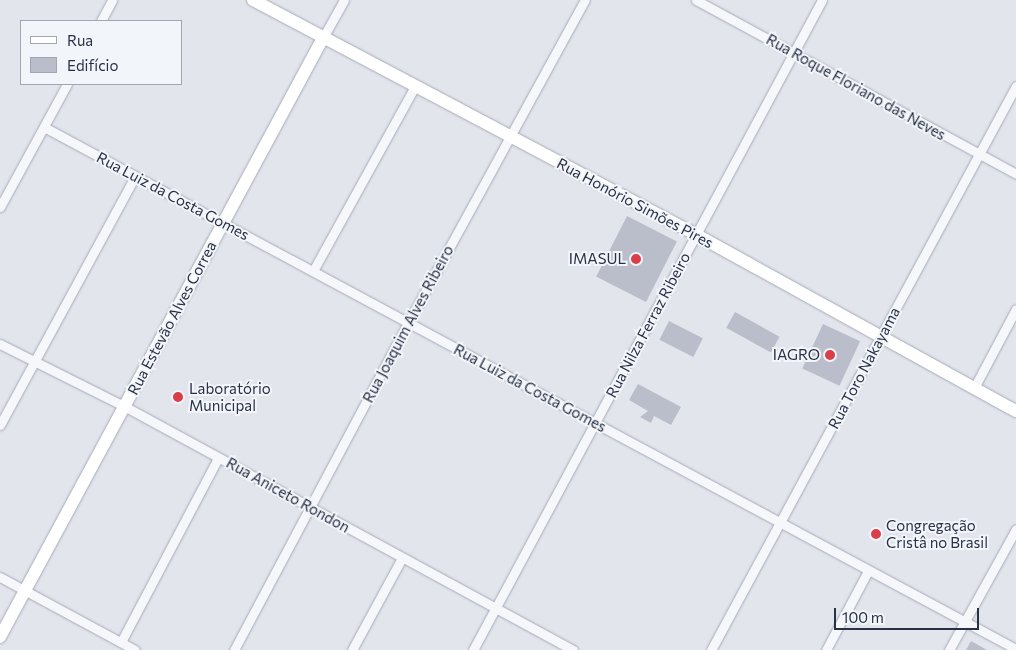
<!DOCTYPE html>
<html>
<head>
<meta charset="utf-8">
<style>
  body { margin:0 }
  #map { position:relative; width:1016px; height:650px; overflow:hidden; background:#e2e5ec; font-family:Commissioner,sans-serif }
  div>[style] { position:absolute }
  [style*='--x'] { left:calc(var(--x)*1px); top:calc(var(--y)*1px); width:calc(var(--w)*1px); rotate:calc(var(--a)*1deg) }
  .building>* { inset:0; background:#b9beca; transform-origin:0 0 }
  .roads { filter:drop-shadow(0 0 1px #a6abb7) drop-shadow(0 0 1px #a6abb7) }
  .street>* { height:9px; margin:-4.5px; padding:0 4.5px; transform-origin:4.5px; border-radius:4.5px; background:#f6f7fa }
  .secondary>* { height:12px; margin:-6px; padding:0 6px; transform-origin:6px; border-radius:6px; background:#fff }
  .dots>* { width:14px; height:14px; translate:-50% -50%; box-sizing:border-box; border:2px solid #f2f5f9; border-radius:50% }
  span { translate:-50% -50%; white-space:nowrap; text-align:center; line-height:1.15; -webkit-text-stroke:4px #f2f5f9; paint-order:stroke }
  .street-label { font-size:15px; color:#283146 }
  .poi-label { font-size:15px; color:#283146 }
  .right { translate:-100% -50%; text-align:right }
  .left { translate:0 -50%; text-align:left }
  .legend { position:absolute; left:20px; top:20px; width:162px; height:65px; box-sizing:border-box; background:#f2f5f9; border:1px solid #a1a7b1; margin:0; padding:6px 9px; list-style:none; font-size:15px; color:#283146 }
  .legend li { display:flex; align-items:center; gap:10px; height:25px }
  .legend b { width:25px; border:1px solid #a1a7b1 }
  .scale { position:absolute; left:834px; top:608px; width:145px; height:22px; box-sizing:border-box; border:2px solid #283146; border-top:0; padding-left:6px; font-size:15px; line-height:18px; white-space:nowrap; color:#283146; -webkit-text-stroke:4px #f2f5f9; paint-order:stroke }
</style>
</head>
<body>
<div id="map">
  <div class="building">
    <i style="left:627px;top:216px;width:56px;height:68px;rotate:27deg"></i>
    <i style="left:735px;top:312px;width:51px;height:18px;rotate:29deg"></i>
    <i style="left:669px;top:321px;width:38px;height:21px;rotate:27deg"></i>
    <i style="left:823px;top:324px;width:41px;height:49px;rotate:25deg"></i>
    <i style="clip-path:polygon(638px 384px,681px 407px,671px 425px,654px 416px,651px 423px,640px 417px,648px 411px,629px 400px)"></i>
    <i style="clip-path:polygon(971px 641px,987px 650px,966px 650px)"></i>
  </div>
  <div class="roads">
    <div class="street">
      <i style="--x:696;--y:0;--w:364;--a:28.5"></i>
      <i style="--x:101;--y:21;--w:24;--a:-62"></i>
      <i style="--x:324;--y:36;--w:41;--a:-60.9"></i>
      <i style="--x:44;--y:127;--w:1103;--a:28.24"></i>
      <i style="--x:0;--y:207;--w:140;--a:-61.4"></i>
      <i style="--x:313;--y:271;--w:211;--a:-61.1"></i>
      <i style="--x:0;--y:344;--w:139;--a:26.6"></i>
      <i style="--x:124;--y:406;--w:511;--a:28.52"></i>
      <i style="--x:974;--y:388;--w:89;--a:-62"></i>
      <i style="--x:0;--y:425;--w:283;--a:-61.5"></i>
      <i style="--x:0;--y:577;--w:153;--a:28.4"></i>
      <i style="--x:121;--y:642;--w:208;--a:-62.2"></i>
      <i style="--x:234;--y:650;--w:370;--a:-62"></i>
      <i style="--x:408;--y:323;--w:368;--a:-61.3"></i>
      <i style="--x:352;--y:650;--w:105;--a:-61.5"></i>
      <i style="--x:473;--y:650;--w:738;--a:-61.77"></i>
      <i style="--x:711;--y:650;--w:641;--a:-61.6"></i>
      <i style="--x:826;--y:650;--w:89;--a:-62"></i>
      <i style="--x:949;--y:650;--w:138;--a:-61"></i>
    </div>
    <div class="secondary">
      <i style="--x:253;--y:0;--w:500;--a:27.9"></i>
      <i style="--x:695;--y:234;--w:367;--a:28.9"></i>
      <i style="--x:0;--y:637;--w:683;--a:-61.67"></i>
    </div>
  </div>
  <div class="dots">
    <i style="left:636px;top:259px;background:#da3e4b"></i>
    <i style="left:830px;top:355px;background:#da3e4b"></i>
    <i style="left:178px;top:397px;background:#da3e4b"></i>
    <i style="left:876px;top:534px;background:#da3e4b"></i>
  </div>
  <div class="street-label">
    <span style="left:856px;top:87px;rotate:29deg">Rua Roque Floriano das Neves</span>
    <span style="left:173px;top:196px;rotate:28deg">Rua Luiz da Costa Gomes</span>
    <span style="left:635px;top:203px;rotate:28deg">Rua Honório Simões Pires</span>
    <span style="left:172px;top:318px;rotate:-62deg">Rua Estevão Alves Correa</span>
    <span style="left:408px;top:324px;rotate:-62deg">Rua Joaquim Alves Ribeiro</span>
    <span style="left:648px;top:325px;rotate:-62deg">Rua Nilza Ferraz Ribeiro</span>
    <span style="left:864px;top:368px;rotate:-62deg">Rua Toro Nakayama</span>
    <span style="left:530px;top:388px;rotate:28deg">Rua Luiz da Costa Gomes</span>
    <span style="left:288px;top:495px;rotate:29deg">Rua Aniceto Rondon</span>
  </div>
  <div class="poi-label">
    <span class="right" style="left:626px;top:259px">IMASUL</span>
    <span class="right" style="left:820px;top:355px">IAGRO</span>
    <span class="left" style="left:189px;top:397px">Laboratório<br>Municipal</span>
    <span class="left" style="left:886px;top:534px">Congregação<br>Cristâ no Brasil</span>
  </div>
  <ul class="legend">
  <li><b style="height:6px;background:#fff"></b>Rua</li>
  <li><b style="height:14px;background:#b9beca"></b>Edifício</li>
  </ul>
  <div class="scale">100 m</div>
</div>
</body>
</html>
